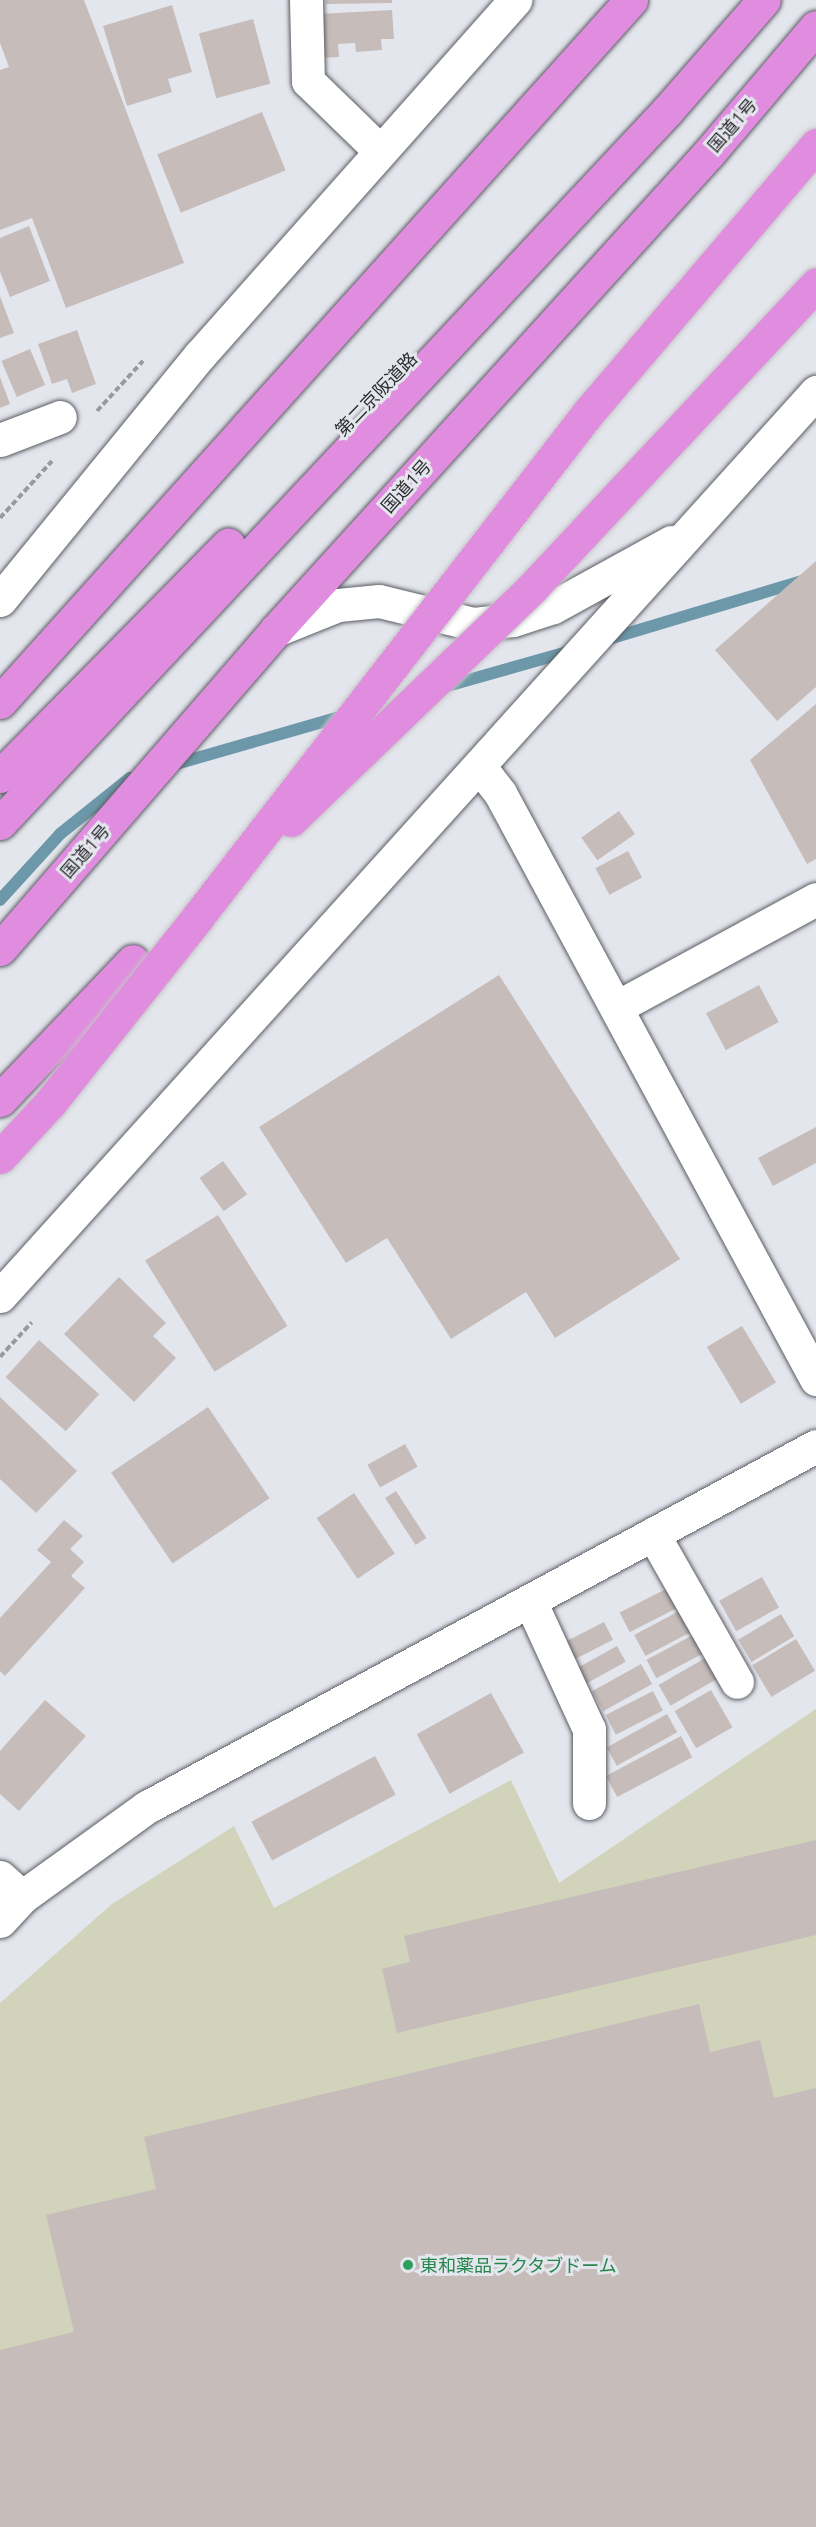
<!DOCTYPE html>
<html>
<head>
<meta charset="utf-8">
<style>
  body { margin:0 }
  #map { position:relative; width:816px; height:2527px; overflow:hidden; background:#e4e6ed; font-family:Ubuntu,"Noto Sans JP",sans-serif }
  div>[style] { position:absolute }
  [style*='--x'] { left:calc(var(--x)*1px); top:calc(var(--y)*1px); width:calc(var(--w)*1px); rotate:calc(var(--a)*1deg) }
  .green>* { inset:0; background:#d1d3ba }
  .stream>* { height:12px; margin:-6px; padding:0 6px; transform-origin:6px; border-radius:6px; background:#6c98a9 }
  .building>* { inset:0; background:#c6bdbb; transform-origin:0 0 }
  .path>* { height:4px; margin-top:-2px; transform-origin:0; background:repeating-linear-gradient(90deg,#999aa0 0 6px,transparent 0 9px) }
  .roads { filter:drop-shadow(0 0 2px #5b5d63) drop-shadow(0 0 2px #5b5d63) }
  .minor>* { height:33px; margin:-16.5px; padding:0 16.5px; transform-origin:16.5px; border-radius:16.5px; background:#fff }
  .highway>* { height:33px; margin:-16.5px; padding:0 16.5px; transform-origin:16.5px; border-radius:16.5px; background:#e08ddf }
  .bridges { filter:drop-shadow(0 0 2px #c4c4c5) drop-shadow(0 0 2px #c4c4c5) }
  .highway-bridge>* { height:33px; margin:-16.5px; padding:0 16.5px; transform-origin:16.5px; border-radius:16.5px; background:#e08ddf }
  .dots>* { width:16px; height:16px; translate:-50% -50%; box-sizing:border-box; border:3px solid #e4e6ed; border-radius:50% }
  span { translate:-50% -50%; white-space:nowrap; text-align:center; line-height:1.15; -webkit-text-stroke:6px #e4e6ed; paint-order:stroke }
  .street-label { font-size:18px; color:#2d2d30 }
  .leisure-label { font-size:18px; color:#27864d }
  .left { translate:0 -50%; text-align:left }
</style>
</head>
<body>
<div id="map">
  <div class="green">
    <i style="clip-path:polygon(816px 1709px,816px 2527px,0 2527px,0 2003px,112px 1904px,234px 1826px,274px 1908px,511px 1780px,559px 1883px)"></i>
  </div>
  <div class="stream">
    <i style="--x:602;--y:641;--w:223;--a:-16.7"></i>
    <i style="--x:440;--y:688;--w:136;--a:-15.8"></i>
    <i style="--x:169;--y:766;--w:181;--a:-16"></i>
    <i style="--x:0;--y:900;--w:89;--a:-47.7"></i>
    <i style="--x:60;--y:834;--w:90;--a:-38.7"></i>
  </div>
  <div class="building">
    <i style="clip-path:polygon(0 0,84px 0,184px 263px,66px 308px,32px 218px,0 230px,0 70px,9px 67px,0 43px)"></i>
    <i style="clip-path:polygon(326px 0,392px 0,392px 3px,326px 4px)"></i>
    <i style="clip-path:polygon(172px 5px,192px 72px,168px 79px,172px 92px,127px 106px,103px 26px)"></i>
    <i style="clip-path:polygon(392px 10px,394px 39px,381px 39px,382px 50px,356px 52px,355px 43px,338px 44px,339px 57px,321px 58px,319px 14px)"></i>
    <i style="left:253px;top:19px;width:67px;height:56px;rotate:75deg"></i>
    <i style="left:262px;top:112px;width:63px;height:113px;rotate:68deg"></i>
    <i style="clip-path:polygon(29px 226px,50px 281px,10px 297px,0 272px,0 238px)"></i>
    <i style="clip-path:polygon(0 296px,14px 333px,0 338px)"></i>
    <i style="clip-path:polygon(77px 330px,96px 384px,72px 393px,67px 379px,52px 384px,38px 344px)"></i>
    <i style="left:30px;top:349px;width:39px;height:31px;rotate:67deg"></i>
    <i style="clip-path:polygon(0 377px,10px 404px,0 408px)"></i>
    <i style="clip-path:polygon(816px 561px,816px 687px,777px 721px,715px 650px)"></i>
    <i style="clip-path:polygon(816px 704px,816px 859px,807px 864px,750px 760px)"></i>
    <i style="left:619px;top:811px;width:28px;height:46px;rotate:55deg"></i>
    <i style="left:628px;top:851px;width:30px;height:37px;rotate:62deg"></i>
    <i style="clip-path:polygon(499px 975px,680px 1259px,555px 1338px,526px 1292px,451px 1339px,387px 1238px,346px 1263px,259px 1127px)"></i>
    <i style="left:759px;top:985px;width:42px;height:60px;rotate:62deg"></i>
    <i style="clip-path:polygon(816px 1127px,816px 1163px,773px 1186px,758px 1158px)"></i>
    <i style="left:223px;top:1161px;width:41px;height:29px;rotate:54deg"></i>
    <i style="left:218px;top:1215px;width:131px;height:86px;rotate:58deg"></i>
    <i style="clip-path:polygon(119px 1277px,166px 1323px,153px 1336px,176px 1358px,134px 1402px,64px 1334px)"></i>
    <i style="left:742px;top:1326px;width:66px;height:41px;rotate:59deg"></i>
    <i style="left:39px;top:1340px;width:81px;height:50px;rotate:42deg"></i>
    <i style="clip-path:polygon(0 1397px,77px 1471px,36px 1513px,0 1479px)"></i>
    <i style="left:208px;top:1407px;width:110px;height:117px;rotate:56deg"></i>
    <i style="left:405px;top:1444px;width:26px;height:43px;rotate:61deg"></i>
    <i style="left:396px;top:1491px;width:56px;height:13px;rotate:57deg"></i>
    <i style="left:354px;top:1493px;width:73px;height:45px;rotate:56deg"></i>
    <i style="clip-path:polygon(64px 1520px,83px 1536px,70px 1549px,84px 1562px,71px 1576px,85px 1588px,5px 1676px,0 1671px,0 1618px,51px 1562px,37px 1550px)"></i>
    <i style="left:762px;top:1577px;width:35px;height:49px;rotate:61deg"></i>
    <i style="left:666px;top:1589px;width:22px;height:52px;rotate:63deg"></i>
    <i style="left:681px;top:1610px;width:24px;height:53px;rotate:62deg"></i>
    <i style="left:781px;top:1614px;width:26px;height:50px;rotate:59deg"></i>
    <i style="left:604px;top:1622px;width:20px;height:49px;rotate:63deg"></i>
    <i style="left:695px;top:1634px;width:21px;height:55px;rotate:62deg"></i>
    <i style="left:796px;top:1639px;width:37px;height:51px;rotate:59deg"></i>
    <i style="left:617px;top:1646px;width:18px;height:49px;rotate:61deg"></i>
    <i style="left:707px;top:1657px;width:24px;height:56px;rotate:60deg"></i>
    <i style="left:641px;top:1664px;width:23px;height:56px;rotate:61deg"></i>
    <i style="left:711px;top:1690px;width:43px;height:42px;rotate:60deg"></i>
    <i style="left:653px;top:1691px;width:22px;height:53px;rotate:63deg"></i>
    <i style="left:491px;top:1693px;width:68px;height:85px;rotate:61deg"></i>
    <i style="clip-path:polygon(45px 1700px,86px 1736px,19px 1811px,0 1794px,0 1751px)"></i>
    <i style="left:667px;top:1714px;width:21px;height:69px;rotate:61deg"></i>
    <i style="left:681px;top:1736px;width:24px;height:85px;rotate:62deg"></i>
    <i style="left:375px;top:1756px;width:44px;height:140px;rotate:62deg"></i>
    <i style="clip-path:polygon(816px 1840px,816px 1935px,397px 2033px,382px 1969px,410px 1962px,404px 1936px)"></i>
    <i style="clip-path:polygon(699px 2004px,710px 2052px,760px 2040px,774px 2098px,816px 2088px,816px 2527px,0 2527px,0 2350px,74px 2332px,46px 2215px,156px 2189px,144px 2137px)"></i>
  </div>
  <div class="path">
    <i style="--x:97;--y:411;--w:68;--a:-47.4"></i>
    <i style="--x:0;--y:518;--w:77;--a:-47.6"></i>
    <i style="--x:0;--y:1357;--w:47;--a:-47.6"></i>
  </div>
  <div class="roads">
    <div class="minor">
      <i style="--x:306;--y:0;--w:81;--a:88.6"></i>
      <i style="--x:308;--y:81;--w:99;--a:44.2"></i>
      <i style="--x:0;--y:440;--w:64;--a:-21"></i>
      <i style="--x:0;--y:600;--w:316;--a:-50.8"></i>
      <i style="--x:200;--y:355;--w:475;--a:-48.4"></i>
      <i style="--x:276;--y:630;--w:67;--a:-22"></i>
      <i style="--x:338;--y:605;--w:41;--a:-5.6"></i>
      <i style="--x:379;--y:601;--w:97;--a:13.7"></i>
      <i style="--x:473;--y:624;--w:40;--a:-5.7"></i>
      <i style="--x:513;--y:620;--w:42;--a:-18"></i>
      <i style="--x:553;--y:607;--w:135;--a:-28.8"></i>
      <i style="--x:479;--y:766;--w:34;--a:52"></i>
      <i style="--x:500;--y:793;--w:666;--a:61.66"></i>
      <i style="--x:617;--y:1007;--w:226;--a:-28.5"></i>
      <i style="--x:0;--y:1296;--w:1218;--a:-47.93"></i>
      <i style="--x:653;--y:1534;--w:170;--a:60.4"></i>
      <i style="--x:530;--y:1601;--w:141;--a:65.3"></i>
      <i style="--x:589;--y:1729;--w:74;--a:90"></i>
      <i style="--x:0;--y:1877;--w:30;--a:42"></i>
      <i style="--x:0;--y:1921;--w:33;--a:-47"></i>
      <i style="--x:22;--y:1897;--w:154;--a:-35.8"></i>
      <i style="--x:147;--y:1807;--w:760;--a:-28.35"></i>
    </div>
    <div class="highway">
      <i style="--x:0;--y:702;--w:944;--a:-48.05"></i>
      <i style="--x:0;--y:776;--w:325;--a:-45.4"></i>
      <i style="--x:0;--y:823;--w:976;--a:-46.87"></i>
      <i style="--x:667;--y:111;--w:147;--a:-48.9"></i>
      <i style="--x:0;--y:949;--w:422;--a:-49.1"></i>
      <i style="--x:276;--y:630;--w:644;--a:-47.77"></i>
      <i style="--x:709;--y:153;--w:165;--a:-49.7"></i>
      <i style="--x:0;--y:1100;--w:192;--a:-46.3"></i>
    </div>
  </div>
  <div class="bridges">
    <div class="highway-bridge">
      <i style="--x:291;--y:820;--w:335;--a:-43.9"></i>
      <i style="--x:532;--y:588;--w:416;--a:-46.9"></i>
      <i style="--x:0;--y:1157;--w:74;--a:-47.2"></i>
      <i style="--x:50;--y:1103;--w:236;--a:-51.5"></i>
      <i style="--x:197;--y:918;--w:639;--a:-52.25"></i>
      <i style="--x:588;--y:413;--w:352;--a:-49.6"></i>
    </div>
  </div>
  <div class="dots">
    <i style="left:408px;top:2265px;background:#2e9e5b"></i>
  </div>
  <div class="street-label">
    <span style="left:732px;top:125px;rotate:-49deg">国道1号</span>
    <span style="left:376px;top:394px;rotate:-46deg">第二京阪道路</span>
    <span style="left:406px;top:486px;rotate:-48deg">国道1号</span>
    <span style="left:85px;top:851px;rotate:-49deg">国道1号</span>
  </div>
  <div class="leisure-label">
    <span class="left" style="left:420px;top:2265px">東和薬品ラクタブドーム</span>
  </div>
</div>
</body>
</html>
